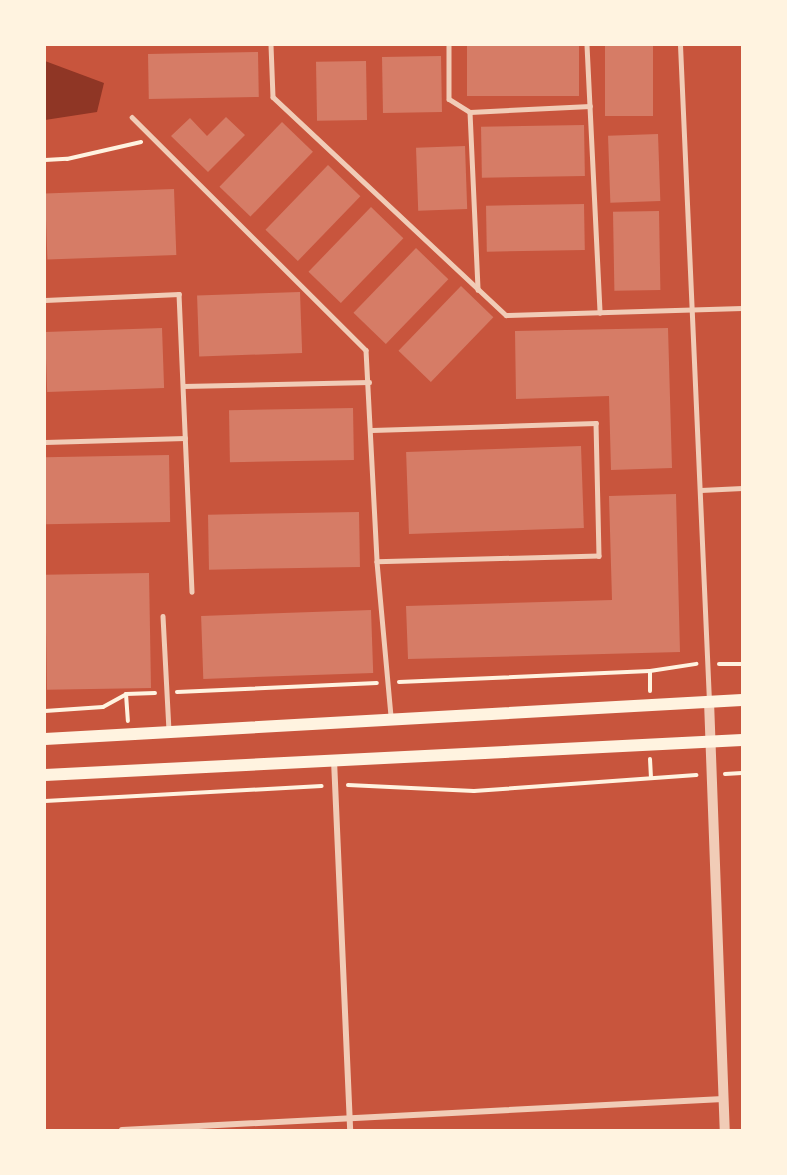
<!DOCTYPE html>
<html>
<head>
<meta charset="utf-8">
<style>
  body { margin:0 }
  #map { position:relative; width:787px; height:1175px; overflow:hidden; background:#c8553d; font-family:"Golos Text",sans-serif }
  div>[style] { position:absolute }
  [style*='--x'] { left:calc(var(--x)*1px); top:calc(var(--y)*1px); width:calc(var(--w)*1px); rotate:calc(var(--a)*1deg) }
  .water>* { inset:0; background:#8f3625 }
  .building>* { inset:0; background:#d67c66; transform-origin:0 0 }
  .path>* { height:4px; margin:-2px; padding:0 2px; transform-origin:2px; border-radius:2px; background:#fff3e0 }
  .service>* { height:4.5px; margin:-2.25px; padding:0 2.25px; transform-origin:2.25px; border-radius:2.25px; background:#f1ccb7 }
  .pedestrian>* { height:5px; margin:-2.5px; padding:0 2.5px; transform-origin:2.5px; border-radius:2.5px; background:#f1ccb7 }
  .minor>* { height:6px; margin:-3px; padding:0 3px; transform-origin:3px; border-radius:3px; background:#f1ccb7 }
  .tertiary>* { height:10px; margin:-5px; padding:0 5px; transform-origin:5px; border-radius:5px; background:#f1ccb7 }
  .secondary>* { height:12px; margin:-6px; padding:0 6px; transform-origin:6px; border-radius:6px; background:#fff3e0 }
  span { translate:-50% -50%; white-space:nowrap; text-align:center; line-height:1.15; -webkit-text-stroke:4.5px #fff3e0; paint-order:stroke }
  .frame { position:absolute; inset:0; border:46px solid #fff3e0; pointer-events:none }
</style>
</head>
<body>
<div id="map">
  <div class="water">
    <i style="clip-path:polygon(45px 61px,104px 83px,97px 112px,45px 120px)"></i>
  </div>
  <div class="building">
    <i style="left:467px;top:45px;width:112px;height:51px"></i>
    <i style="left:605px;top:45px;width:48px;height:71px"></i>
    <i style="left:258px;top:52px;width:45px;height:110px;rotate:89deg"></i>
    <i style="left:441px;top:56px;width:56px;height:59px;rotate:89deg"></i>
    <i style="left:366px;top:61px;width:59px;height:50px;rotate:89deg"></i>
    <i style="clip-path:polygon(226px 117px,245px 135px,208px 172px,171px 136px,190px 118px,207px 136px)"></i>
    <i style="left:282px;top:122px;width:43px;height:90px;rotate:44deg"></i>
    <i style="left:584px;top:125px;width:51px;height:103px;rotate:89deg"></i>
    <i style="left:658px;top:134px;width:67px;height:50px;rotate:88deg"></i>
    <i style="left:465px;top:146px;width:63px;height:49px;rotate:88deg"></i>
    <i style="left:328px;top:165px;width:45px;height:90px;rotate:44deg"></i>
    <i style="left:174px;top:189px;width:66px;height:129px;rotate:88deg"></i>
    <i style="left:584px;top:204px;width:46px;height:98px;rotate:89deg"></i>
    <i style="left:371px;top:207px;width:45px;height:90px;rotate:44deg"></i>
    <i style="left:659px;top:211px;width:79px;height:46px;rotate:89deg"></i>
    <i style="left:416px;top:248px;width:45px;height:90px;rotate:44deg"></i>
    <i style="left:461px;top:286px;width:45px;height:90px;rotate:44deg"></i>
    <i style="left:300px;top:292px;width:61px;height:103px;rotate:88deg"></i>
    <i style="left:162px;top:328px;width:60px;height:117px;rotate:88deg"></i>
    <i style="clip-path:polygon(668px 328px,672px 468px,611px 470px,609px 396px,516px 399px,515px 331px)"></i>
    <i style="left:353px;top:408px;width:52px;height:124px;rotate:89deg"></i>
    <i style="left:581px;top:446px;width:82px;height:175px;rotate:88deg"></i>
    <i style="left:169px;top:455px;width:67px;height:124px;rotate:89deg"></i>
    <i style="clip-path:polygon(676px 494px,680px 652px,408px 659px,406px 606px,612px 600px,609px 496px)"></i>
    <i style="left:359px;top:512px;width:55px;height:151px;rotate:89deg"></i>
    <i style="left:149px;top:573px;width:115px;height:104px;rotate:89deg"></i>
    <i style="left:371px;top:610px;width:63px;height:170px;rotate:88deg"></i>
  </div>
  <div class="path">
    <i style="--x:45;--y:160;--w:22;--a:-3"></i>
    <i style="--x:67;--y:159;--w:76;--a:-12.9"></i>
    <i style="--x:719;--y:664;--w:23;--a:0"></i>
    <i style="--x:399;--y:682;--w:251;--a:-2.5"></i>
    <i style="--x:650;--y:691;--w:20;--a:-90"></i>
    <i style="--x:650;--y:671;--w:47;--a:-8.7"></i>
    <i style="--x:177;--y:692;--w:200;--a:-2.6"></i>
    <i style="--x:126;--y:694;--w:27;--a:86"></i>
    <i style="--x:45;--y:711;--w:58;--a:-3.9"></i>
    <i style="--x:103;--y:707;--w:26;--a:-29"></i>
    <i style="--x:126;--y:694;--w:29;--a:-2"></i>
    <i style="--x:650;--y:759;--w:18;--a:87"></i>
    <i style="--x:725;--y:774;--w:17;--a:-3"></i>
    <i style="--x:348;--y:785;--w:126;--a:2.7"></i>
    <i style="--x:474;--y:791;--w:223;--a:-4.1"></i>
    <i style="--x:45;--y:801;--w:277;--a:-3.1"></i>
  </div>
  <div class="service">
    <i style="--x:271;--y:45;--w:52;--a:87.8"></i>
    <i style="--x:273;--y:97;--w:319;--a:43.1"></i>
    <i style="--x:506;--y:315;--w:236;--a:-1.7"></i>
    <i style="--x:449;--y:45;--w:54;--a:90"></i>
    <i style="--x:449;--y:99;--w:25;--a:32"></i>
    <i style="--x:470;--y:112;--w:178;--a:87.4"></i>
    <i style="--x:587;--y:45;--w:268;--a:87.2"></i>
    <i style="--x:470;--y:112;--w:120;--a:-2.9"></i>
    <i style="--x:132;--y:117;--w:330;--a:44.9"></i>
    <i style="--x:366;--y:350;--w:212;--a:87"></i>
    <i style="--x:377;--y:562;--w:156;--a:84.8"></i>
    <i style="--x:45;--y:300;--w:134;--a:-2.6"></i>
    <i style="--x:179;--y:294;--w:298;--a:87.5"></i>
    <i style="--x:183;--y:386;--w:186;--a:-1.2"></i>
    <i style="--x:372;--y:430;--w:224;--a:-1.8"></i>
    <i style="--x:596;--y:423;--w:133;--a:88.7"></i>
    <i style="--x:599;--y:556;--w:222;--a:178.5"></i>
    <i style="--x:45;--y:442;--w:140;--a:-1.6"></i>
    <i style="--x:701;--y:490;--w:41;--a:-2.8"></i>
    <i style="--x:163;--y:616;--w:115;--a:87"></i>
  </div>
  <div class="pedestrian">
    <i style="--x:680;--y:45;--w:657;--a:87.47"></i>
  </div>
  <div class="minor">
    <i style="--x:334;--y:760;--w:370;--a:87.5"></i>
    <i style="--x:122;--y:1130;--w:602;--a:-2.95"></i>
  </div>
  <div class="tertiary">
    <i style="--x:709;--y:701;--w:429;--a:87.9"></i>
  </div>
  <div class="secondary">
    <i style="--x:45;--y:739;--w:698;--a:-3.2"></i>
    <i style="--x:45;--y:775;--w:698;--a:-2.87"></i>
  </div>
  <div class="frame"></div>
</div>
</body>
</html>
